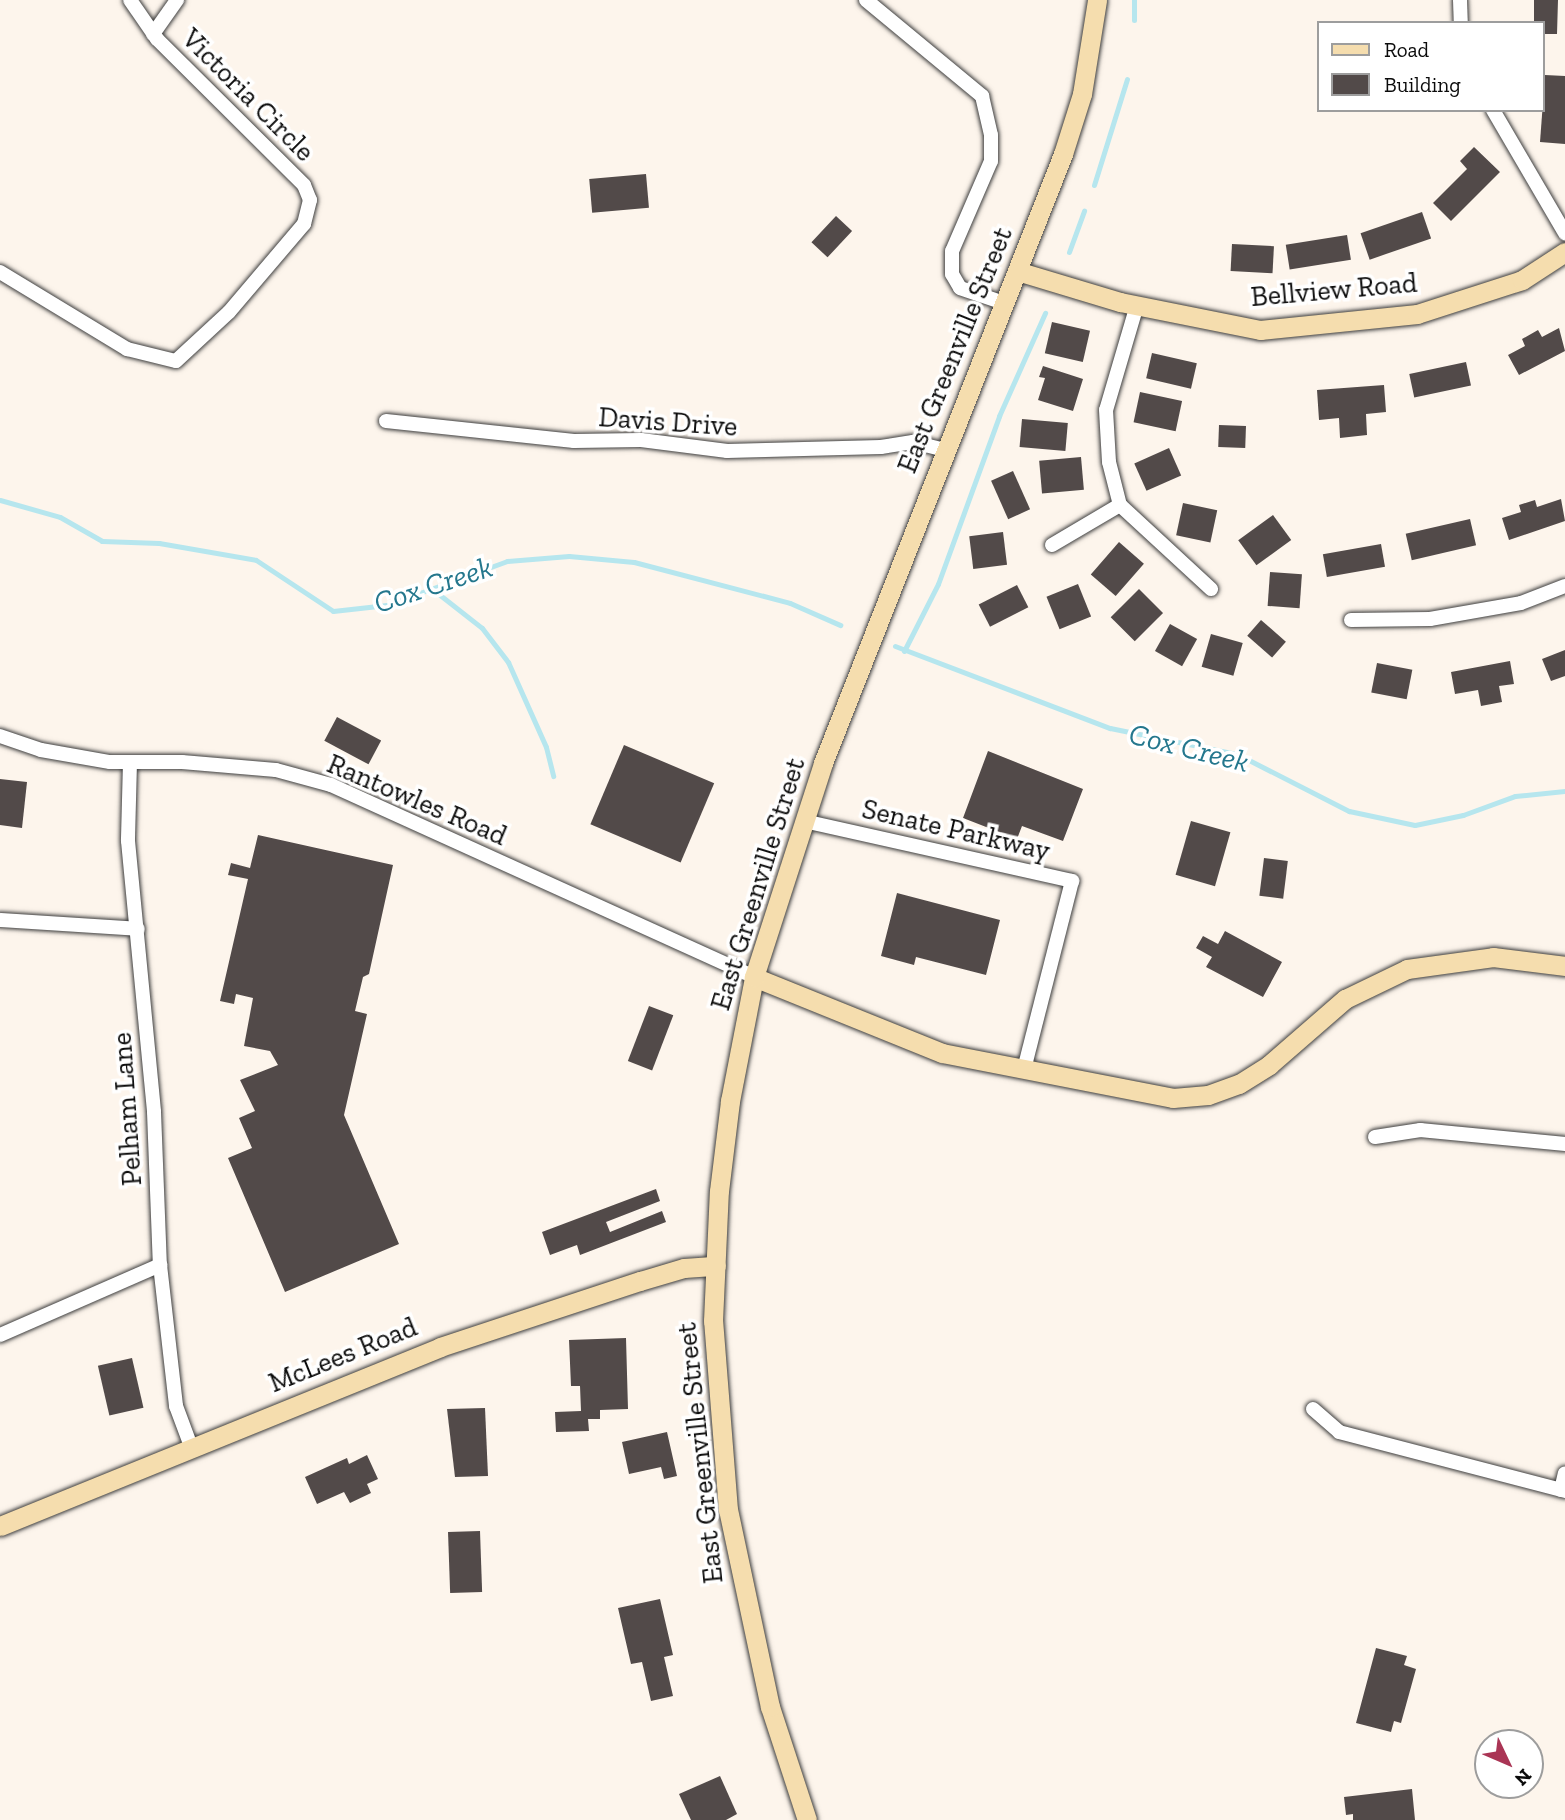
<!DOCTYPE html>
<html>
<head>
<meta charset="utf-8">
<style>
  body { margin:0 }
  #map { position:relative; width:1565px; height:1820px; overflow:hidden; background:#fdf5ec; font-family:"Zilla Slab",serif }
  div>[style] { position:absolute }
  [style*='--x'] { left:calc(var(--x)*1px); top:calc(var(--y)*1px); width:calc(var(--w)*1px); rotate:calc(var(--a)*1deg) }
  .stream>* { height:5px; margin:-2.5px; padding:0 2.5px; transform-origin:2.5px; border-radius:2.5px; background:#b6e6ee }
  .building>* { inset:0; background:#524a49; transform-origin:0 0 }
  .roads { filter:drop-shadow(0 0 2px #3e3e3e) drop-shadow(0 0 2px #3e3e3e) }
  .street>* { height:14px; margin:-7px; padding:0 7px; transform-origin:7px; border-radius:7px; background:#fff }
  .secondary>* { height:19px; margin:-9.5px; padding:0 9.5px; transform-origin:9.5px; border-radius:9.5px; background:#f5ddae }
  span { translate:-50% -50%; white-space:nowrap; text-align:center; line-height:1.15; -webkit-text-stroke:7px #fff; paint-order:stroke }
  .street-label { font-size:28px; color:#0b0b0b }
  .water-label { font-size:30px; color:#24778d; font-style:italic }
  .legend { position:absolute; left:1317px; top:21px; width:228px; height:91px; box-sizing:border-box; background:#fff; border:2px solid #9d9d9d; margin:0; padding:9px 12px; list-style:none; font-size:21px; color:#0b0b0b }
  .legend li { display:flex; align-items:center; gap:14px; height:35px }
  .legend b { width:35px; border:2px solid #9d9d9d }
  .north { position:absolute; left:1474px; top:1729px; width:70px; height:70px; box-sizing:border-box; background:#fff; border:2px solid #9d9d9d; border-radius:50%; rotate:134deg; font-size:19px; font-weight:700; line-height:28px; text-align:center; color:#0b0b0b }
  .north::after { content:''; display:block; margin:auto; width:24px; height:32px; background:#aa3555; clip-path:polygon(50% 0,100% 100%,50% 72%,0 100%) }
</style>
</head>
<body>
<div id="map">
  <div class="stream">
    <i style="--x:1134;--y:20;--w:20;--a:-90"></i>
    <i style="--x:1094;--y:185;--w:111;--a:-72.7"></i>
    <i style="--x:1069;--y:252;--w:44;--a:-69.9"></i>
    <i style="--x:0;--y:500;--w:62;--a:15.8"></i>
    <i style="--x:60;--y:517;--w:48;--a:29.7"></i>
    <i style="--x:102;--y:541;--w:57;--a:2"></i>
    <i style="--x:159;--y:543;--w:98;--a:9.9"></i>
    <i style="--x:256;--y:560;--w:92;--a:33.5"></i>
    <i style="--x:333;--y:611;--w:54;--a:-6.3"></i>
    <i style="--x:387;--y:605;--w:128;--a:-20.1"></i>
    <i style="--x:507;--y:561;--w:62;--a:-4.6"></i>
    <i style="--x:569;--y:556;--w:65;--a:5.3"></i>
    <i style="--x:634;--y:562;--w:161;--a:14.7"></i>
    <i style="--x:790;--y:603;--w:55;--a:23.7"></i>
    <i style="--x:431;--y:588;--w:65;--a:38.1"></i>
    <i style="--x:482;--y:628;--w:43;--a:52.6"></i>
    <i style="--x:508;--y:662;--w:93;--a:65.9"></i>
    <i style="--x:546;--y:747;--w:30;--a:76"></i>
    <i style="--x:895;--y:646;--w:230;--a:20.9"></i>
    <i style="--x:1110;--y:728;--w:130;--a:11.6"></i>
    <i style="--x:1237;--y:754;--w:126;--a:27"></i>
    <i style="--x:1349;--y:811;--w:67;--a:12"></i>
    <i style="--x:1415;--y:825;--w:49;--a:-11.8"></i>
    <i style="--x:1463;--y:815;--w:55;--a:-20.1"></i>
    <i style="--x:1515;--y:796;--w:50;--a:-5.7"></i>
    <i style="--x:904;--y:651;--w:75;--a:-63.1"></i>
    <i style="--x:938;--y:584;--w:179;--a:-70"></i>
    <i style="--x:999;--y:416;--w:113;--a:-65.9"></i>
  </div>
  <div class="building">
    <i style="clip-path:polygon(1534px 0,1558px 0,1557px 34px,1542px 34px,1542px 23px,1534px 23px)"></i>
    <i style="clip-path:polygon(1545px 75px,1565px 76px,1565px 144px,1540px 142px)"></i>
    <i style="clip-path:polygon(1474px 147px,1500px 172px,1451px 221px,1433px 203px,1467px 169px,1460px 161px)"></i>
    <i style="left:646px;top:174px;width:34px;height:57px;rotate:85deg"></i>
    <i style="left:1422px;top:212px;width:28px;height:65px;rotate:71deg"></i>
    <i style="left:836px;top:216px;width:22px;height:36px;rotate:43deg"></i>
    <i style="left:1347px;top:235px;width:25px;height:62px;rotate:81deg"></i>
    <i style="left:1232px;top:244px;width:42px;height:27px;rotate:3deg"></i>
    <i style="left:1052px;top:322px;width:39px;height:32px;rotate:13deg"></i>
    <i style="clip-path:polygon(1559px 328px,1565px 351px,1519px 375px,1508px 355px,1525px 346px,1522px 339px,1538px 330px,1542px 337px)"></i>
    <i style="left:1152px;top:353px;width:46px;height:26px;rotate:13deg"></i>
    <i style="left:1466px;top:362px;width:24px;height:58px;rotate:78deg"></i>
    <i style="clip-path:polygon(1043px 366px,1083px 379px,1073px 411px,1038px 400px,1045px 378px,1039px 377px)"></i>
    <i style="clip-path:polygon(1384px 385px,1386px 412px,1366px 414px,1367px 435px,1340px 438px,1339px 418px,1319px 420px,1317px 390px)"></i>
    <i style="left:1140px;top:392px;width:43px;height:31px;rotate:12deg"></i>
    <i style="left:1022px;top:419px;width:46px;height:28px;rotate:5deg"></i>
    <i style="left:1219px;top:425px;width:27px;height:22px;rotate:2deg"></i>
    <i style="left:1169px;top:448px;width:30px;height:38px;rotate:66deg"></i>
    <i style="left:1081px;top:457px;width:33px;height:42px;rotate:85deg"></i>
    <i style="left:1013px;top:471px;width:42px;height:24px;rotate:66deg"></i>
    <i style="clip-path:polygon(1561px 499px,1565px 521px,1509px 540px,1502px 518px,1521px 512px,1519px 505px,1535px 500px,1537px 507px)"></i>
    <i style="left:1183px;top:503px;width:35px;height:33px;rotate:12deg"></i>
    <i style="left:1273px;top:515px;width:31px;height:43px;rotate:54deg"></i>
    <i style="left:1470px;top:519px;width:27px;height:66px;rotate:77deg"></i>
    <i style="left:1003px;top:532px;width:33px;height:34px;rotate:83deg"></i>
    <i style="left:1119px;top:542px;width:33px;height:43px;rotate:41deg"></i>
    <i style="left:1381px;top:544px;width:23px;height:59px;rotate:80deg"></i>
    <i style="left:1270px;top:572px;width:32px;height:34px;rotate:4deg"></i>
    <i style="left:1078px;top:584px;width:35px;height:34px;rotate:68deg"></i>
    <i style="left:1017px;top:585px;width:25px;height:43px;rotate:63deg"></i>
    <i style="left:1139px;top:589px;width:34px;height:40px;rotate:45deg"></i>
    <i style="left:1261px;top:620px;width:33px;height:21px;rotate:41deg"></i>
    <i style="left:1170px;top:624px;width:31px;height:31px;rotate:29deg"></i>
    <i style="left:1211px;top:634px;width:33px;height:34px;rotate:16deg"></i>
    <i style="clip-path:polygon(1565px 650px,1565px 676px,1551px 681px,1542px 659px)"></i>
    <i style="clip-path:polygon(1510px 661px,1514px 684px,1499px 686px,1502px 702px,1481px 706px,1478px 690px,1455px 694px,1451px 672px)"></i>
    <i style="left:1377px;top:663px;width:36px;height:30px;rotate:11deg"></i>
    <i style="left:337px;top:717px;width:50px;height:27px;rotate:28deg"></i>
    <i style="left:624px;top:745px;width:98px;height:86px;rotate:23deg"></i>
    <i style="clip-path:polygon(988px 751px,1083px 789px,1063px 841px,1022px 826px,1017px 839px,963px 818px)"></i>
    <i style="clip-path:polygon(0 779px,27px 782px,22px 828px,0 825px)"></i>
    <i style="left:1191px;top:821px;width:41px;height:56px;rotate:16deg"></i>
    <i style="clip-path:polygon(258px 835px,393px 865px,369px 974px,363px 977px,355px 1011px,367px 1014px,344px 1115px,399px 1244px,285px 1292px,228px 1158px,252px 1148px,239px 1118px,255px 1111px,240px 1080px,278px 1065px,270px 1051px,244px 1046px,253px 998px,236px 994px,234px 1004px,220px 1001px,248px 879px,228px 875px,231px 863px,250px 868px)"></i>
    <i style="left:1264px;top:858px;width:24px;height:38px;rotate:7deg"></i>
    <i style="clip-path:polygon(897px 893px,1000px 920px,986px 975px,916px 957px,914px 965px,881px 956px)"></i>
    <i style="clip-path:polygon(1225px 931px,1282px 962px,1263px 997px,1206px 967px,1212px 957px,1196px 948px,1203px 936px,1218px 944px)"></i>
    <i style="left:649px;top:1006px;width:26px;height:59px;rotate:21deg"></i>
    <i style="clip-path:polygon(656px 1189px,660px 1201px,606px 1222px,610px 1232px,662px 1211px,666px 1222px,580px 1255px,577px 1245px,550px 1255px,542px 1232px)"></i>
    <i style="clip-path:polygon(626px 1338px,628px 1409px,600px 1410px,600px 1419px,588px 1419px,589px 1431px,556px 1432px,555px 1412px,581px 1411px,580px 1386px,571px 1386px,569px 1340px)"></i>
    <i style="left:132px;top:1358px;width:51px;height:35px;rotate:77deg"></i>
    <i style="clip-path:polygon(485px 1408px,488px 1476px,455px 1477px,447px 1409px)"></i>
    <i style="clip-path:polygon(667px 1432px,677px 1476px,664px 1479px,661px 1467px,629px 1474px,622px 1442px)"></i>
    <i style="clip-path:polygon(367px 1455px,378px 1479px,367px 1484px,371px 1493px,350px 1503px,344px 1492px,317px 1504px,305px 1477px,347px 1458px,349px 1464px)"></i>
    <i style="left:480px;top:1531px;width:61px;height:32px;rotate:88deg"></i>
    <i style="clip-path:polygon(660px 1599px,673px 1655px,664px 1657px,673px 1696px,651px 1701px,642px 1662px,631px 1664px,618px 1608px)"></i>
    <i style="clip-path:polygon(1376px 1648px,1407px 1656px,1404px 1665px,1416px 1669px,1401px 1723px,1394px 1721px,1391px 1732px,1356px 1723px)"></i>
    <i style="clip-path:polygon(720px 1776px,737px 1814px,726px 1820px,691px 1820px,679px 1794px)"></i>
    <i style="clip-path:polygon(1412px 1789px,1415px 1820px,1353px 1820px,1353px 1814px,1346px 1815px,1344px 1797px)"></i>
  </div>
  <div class="roads">
    <div class="street">
      <i style="--x:866;--y:0;--w:151;--a:39.6"></i>
      <i style="--x:982;--y:96;--w:40;--a:77"></i>
      <i style="--x:991;--y:135;--w:26;--a:90"></i>
      <i style="--x:991;--y:161;--w:98;--a:113.4"></i>
      <i style="--x:952;--y:251;--w:23;--a:90"></i>
      <i style="--x:952;--y:274;--w:16;--a:60"></i>
      <i style="--x:960;--y:288;--w:46;--a:18.8"></i>
      <i style="--x:1460;--y:0;--w:23;--a:88"></i>
      <i style="--x:153;--y:34;--w:42;--a:-54.8"></i>
      <i style="--x:1493;--y:110;--w:143;--a:59.7"></i>
      <i style="--x:0;--y:272;--w:149;--a:31.2"></i>
      <i style="--x:127;--y:349;--w:50;--a:13.8"></i>
      <i style="--x:176;--y:361;--w:72;--a:-42.8"></i>
      <i style="--x:229;--y:312;--w:116;--a:-49.6"></i>
      <i style="--x:304;--y:224;--w:25;--a:-76"></i>
      <i style="--x:310;--y:200;--w:16;--a:-112"></i>
      <i style="--x:304;--y:185;--w:207;--a:-135.2"></i>
      <i style="--x:157;--y:39;--w:47;--a:-124.7"></i>
      <i style="--x:1137;--y:305;--w:109;--a:106.4"></i>
      <i style="--x:1106;--y:410;--w:52;--a:86.7"></i>
      <i style="--x:1109;--y:462;--w:44;--a:75.7"></i>
      <i style="--x:1120;--y:505;--w:124;--a:42.7"></i>
      <i style="--x:386;--y:421;--w:189;--a:6.1"></i>
      <i style="--x:574;--y:441;--w:67;--a:-0.9"></i>
      <i style="--x:641;--y:440;--w:87;--a:7.3"></i>
      <i style="--x:727;--y:451;--w:154;--a:-1.5"></i>
      <i style="--x:881;--y:447;--w:32;--a:-9"></i>
      <i style="--x:913;--y:442;--w:34;--a:14"></i>
      <i style="--x:1052;--y:545;--w:79;--a:-30.5"></i>
      <i style="--x:1351;--y:620;--w:79;--a:-0.7"></i>
      <i style="--x:1430;--y:619;--w:92;--a:-10"></i>
      <i style="--x:1521;--y:603;--w:47;--a:-21.1"></i>
      <i style="--x:0;--y:736;--w:43;--a:18.9"></i>
      <i style="--x:41;--y:750;--w:70;--a:9.9"></i>
      <i style="--x:110;--y:762;--w:72;--a:0"></i>
      <i style="--x:182;--y:762;--w:94;--a:4.9"></i>
      <i style="--x:276;--y:770;--w:57;--a:15.3"></i>
      <i style="--x:331;--y:785;--w:465;--a:24.4"></i>
      <i style="--x:130;--y:762;--w:79;--a:91.5"></i>
      <i style="--x:128;--y:841;--w:272;--a:84.5"></i>
      <i style="--x:154;--y:1112;--w:153;--a:87.8"></i>
      <i style="--x:160;--y:1265;--w:142;--a:83.5"></i>
      <i style="--x:176;--y:1406;--w:46;--a:69.6"></i>
      <i style="--x:804;--y:821;--w:275;--a:12.6"></i>
      <i style="--x:1072;--y:881;--w:195;--a:104.3"></i>
      <i style="--x:0;--y:920;--w:138;--a:3.7"></i>
      <i style="--x:1375;--y:1137;--w:46;--a:-8.8"></i>
      <i style="--x:1420;--y:1130;--w:146;--a:5.5"></i>
      <i style="--x:0;--y:1335;--w:175;--a:-23.6"></i>
      <i style="--x:1313;--y:1409;--w:35;--a:41"></i>
      <i style="--x:1339;--y:1432;--w:234;--a:14.6"></i>
      <i style="--x:1561;--y:1490;--w:17;--a:-77"></i>
    </div>
    <div class="secondary">
      <i style="--x:1017;--y:271;--w:108;--a:16.8"></i>
      <i style="--x:1120;--y:302;--w:143;--a:11.3"></i>
      <i style="--x:1260;--y:330;--w:158;--a:-5.8"></i>
      <i style="--x:1417;--y:314;--w:110;--a:-17.9"></i>
      <i style="--x:1522;--y:280;--w:51;--a:-33.1"></i>
      <i style="--x:754;--y:977;--w:203;--a:22"></i>
      <i style="--x:942;--y:1053;--w:235;--a:11"></i>
      <i style="--x:1173;--y:1098;--w:35;--a:-5"></i>
      <i style="--x:1208;--y:1095;--w:33;--a:-20"></i>
      <i style="--x:1239;--y:1084;--w:36;--a:-32"></i>
      <i style="--x:1269;--y:1065;--w:101;--a:-41"></i>
      <i style="--x:1345;--y:999;--w:69;--a:-25.8"></i>
      <i style="--x:1407;--y:969;--w:87;--a:-7.9"></i>
      <i style="--x:1493;--y:957;--w:73;--a:7.1"></i>
      <i style="--x:0;--y:1526;--w:475;--a:-22.1"></i>
      <i style="--x:440;--y:1347;--w:211;--a:-18.3"></i>
      <i style="--x:640;--y:1281;--w:46;--a:-16.5"></i>
      <i style="--x:684;--y:1268;--w:32;--a:-4"></i>
      <i style="--x:807;--y:1820;--w:119;--a:-108.1"></i>
      <i style="--x:770;--y:1707;--w:201;--a:-102"></i>
      <i style="--x:728;--y:1510;--w:190;--a:-94.5"></i>
      <i style="--x:713;--y:1321;--w:130;--a:-87.4"></i>
      <i style="--x:719;--y:1191;--w:91;--a:-83"></i>
      <i style="--x:730;--y:1101;--w:126;--a:-79"></i>
      <i style="--x:754;--y:977;--w:225;--a:-72.1"></i>
      <i style="--x:823;--y:763;--w:655;--a:-68.49"></i>
      <i style="--x:1063;--y:154;--w:63;--a:-72.4"></i>
      <i style="--x:1082;--y:94;--w:95;--a:-80.9"></i>
    </div>
  </div>
  <div class="street-label">
    <span style="left:248px;top:95px;rotate:45deg">Victoria Circle</span>
    <span style="left:1334px;top:290px;rotate:-5deg">Bellview Road</span>
    <span style="left:955px;top:350px;rotate:-68deg">East Greenville Street</span>
    <span style="left:668px;top:422px;rotate:4deg">Davis Drive</span>
    <span style="left:417px;top:800px;rotate:23deg">Rantowles Road</span>
    <span style="left:956px;top:830px;rotate:13deg">Senate Parkway</span>
    <span style="left:758px;top:884px;rotate:-73deg">East Greenville Street</span>
    <span style="left:127px;top:1109px;rotate:-94deg">Pelham Lane</span>
    <span style="left:343px;top:1355px;rotate:-22deg">McLees Road</span>
    <span style="left:700px;top:1453px;rotate:-96deg">East Greenville Street</span>
  </div>
  <div class="water-label">
    <span style="left:433px;top:585px;rotate:-18deg">Cox Creek</span>
    <span style="left:1189px;top:748px;rotate:14deg">Cox Creek</span>
  </div>
  <ul class="legend">
  <li><b style="height:9px;background:#f5ddae"></b>Road</li>
  <li><b style="height:19px;background:#524a49"></b>Building</li>
  </ul>
  <div class="north">N</div>
</div>
</body>
</html>
